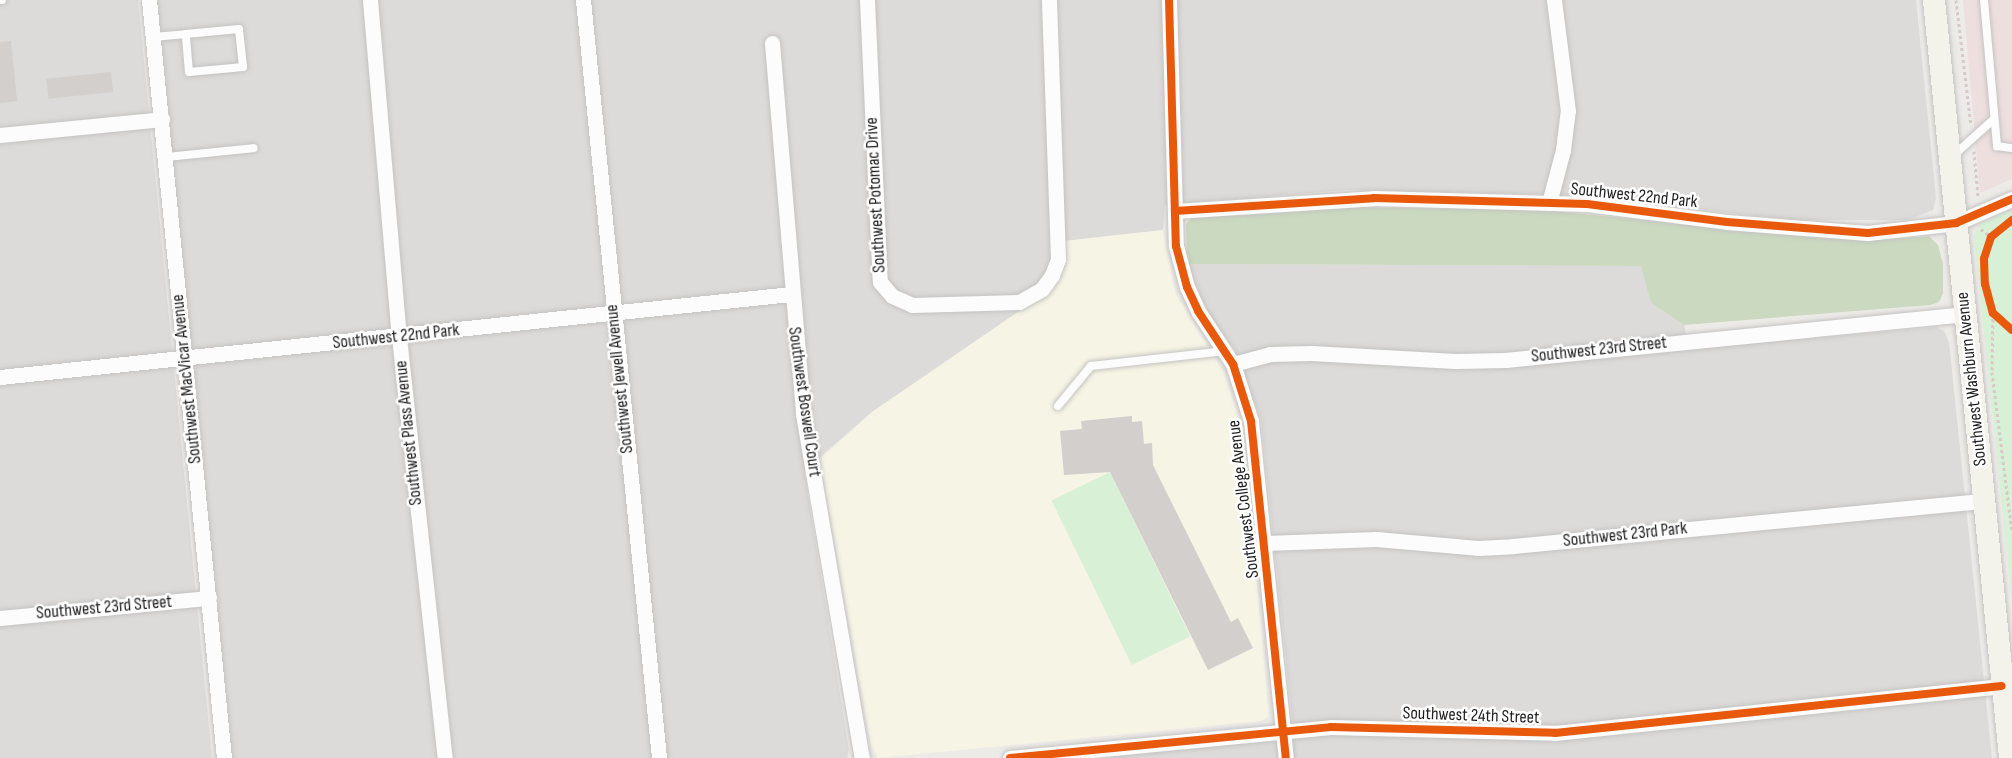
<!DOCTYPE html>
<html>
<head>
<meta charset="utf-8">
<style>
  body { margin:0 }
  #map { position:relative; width:2012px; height:758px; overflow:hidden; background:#edebe8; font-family:"Sofia Sans Condensed",sans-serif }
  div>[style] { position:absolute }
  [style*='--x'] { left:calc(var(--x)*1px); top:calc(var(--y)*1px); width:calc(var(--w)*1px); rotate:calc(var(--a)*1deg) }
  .residential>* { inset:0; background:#dcdbd9 }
  .commercial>* { inset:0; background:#eedfdf }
  .education>* { inset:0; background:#f6f4e4 }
  .forest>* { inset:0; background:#cad9bf }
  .park>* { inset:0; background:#d8f0d6; transform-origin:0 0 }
  .building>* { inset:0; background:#d2cfcd; transform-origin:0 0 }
  .path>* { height:3px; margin-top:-1.5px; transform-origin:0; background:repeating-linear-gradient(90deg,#d6c9c7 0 3px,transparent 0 6px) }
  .roads { filter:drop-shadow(0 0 2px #c4c3c2) drop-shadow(0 0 2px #c4c3c2) }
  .service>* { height:8px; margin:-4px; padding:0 4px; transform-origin:4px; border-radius:4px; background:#fcfcfc }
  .minor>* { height:15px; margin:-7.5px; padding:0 7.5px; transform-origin:7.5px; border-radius:7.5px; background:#fcfcfc }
  .secondary>* { height:22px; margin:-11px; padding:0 11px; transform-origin:11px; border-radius:11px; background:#f3f3eb }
  .cycleway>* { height:8px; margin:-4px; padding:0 4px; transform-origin:4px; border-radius:4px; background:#e8590c }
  span { translate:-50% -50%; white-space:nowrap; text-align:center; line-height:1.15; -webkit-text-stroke:5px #fff; paint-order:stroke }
  .street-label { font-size:18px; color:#1f1f1f }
</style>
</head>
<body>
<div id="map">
  <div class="residential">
    <i style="clip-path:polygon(0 0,138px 0,212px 758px,0 758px)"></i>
    <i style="clip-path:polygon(156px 0,1916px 0,1936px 198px,1933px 210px,1908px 220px,1791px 220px,1579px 195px,1346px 190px,1165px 205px,1163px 230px,1064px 241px,1043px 295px,872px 412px,804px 471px,849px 750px,847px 758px,231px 758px)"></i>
    <i style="clip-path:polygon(1188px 264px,1642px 266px,1651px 303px,1684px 325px,1689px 349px,1936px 327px,1944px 331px,1949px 342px,1992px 758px,1089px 758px,1294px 736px,1261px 419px,1234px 349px,1206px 310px)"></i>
  </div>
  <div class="commercial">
    <i style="clip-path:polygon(1963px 0,2012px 0,2012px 179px,1980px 193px)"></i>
  </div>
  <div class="education">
    <i style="clip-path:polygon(1163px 230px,1175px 292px,1223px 371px,1243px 432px,1269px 716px,1261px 721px,878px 758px,871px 745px,820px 459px,872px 412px,1043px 295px,1064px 241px)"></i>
  </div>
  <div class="forest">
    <i style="clip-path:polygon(1340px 207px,1542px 210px,1817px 237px,1879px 240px,1929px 236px,1938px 245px,1943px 264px,1943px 293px,1939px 302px,1930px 305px,1684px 325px,1651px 303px,1641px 266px,1187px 264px,1186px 224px,1193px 216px)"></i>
  </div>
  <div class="park">
    <i style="clip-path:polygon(2012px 210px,2012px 603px,1974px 235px,1981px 223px)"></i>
    <i style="left:1110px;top:472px;width:183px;height:65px;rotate:64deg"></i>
  </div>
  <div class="building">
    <i style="clip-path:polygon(11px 41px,17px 101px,0 103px,0 42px)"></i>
    <i style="left:111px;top:72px;width:20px;height:65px;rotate:84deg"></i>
    <i style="clip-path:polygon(1132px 416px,1132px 422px,1142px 421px,1144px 444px,1152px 443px,1153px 465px,1231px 622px,1238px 618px,1253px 648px,1208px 670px,1110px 472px,1064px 475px,1060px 431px,1082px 429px,1081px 421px)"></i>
  </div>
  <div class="path">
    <i style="--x:1956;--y:0;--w:126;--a:83.2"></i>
    <i style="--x:1974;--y:151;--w:46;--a:85"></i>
    <i style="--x:1981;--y:229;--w:13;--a:39"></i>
    <i style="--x:1993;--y:313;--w:59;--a:91"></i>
    <i style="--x:1992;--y:372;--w:161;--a:82.9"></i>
  </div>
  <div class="roads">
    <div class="service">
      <i style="--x:0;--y:0;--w:2;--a:0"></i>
      <i style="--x:1984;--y:0;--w:147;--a:84.9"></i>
      <i style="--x:1997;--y:146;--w:15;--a:8"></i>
      <i style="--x:153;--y:37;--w:33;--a:-5"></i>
      <i style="--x:186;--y:34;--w:53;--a:-5.4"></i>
      <i style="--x:239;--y:29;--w:38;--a:84"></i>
      <i style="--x:243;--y:67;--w:54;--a:174.7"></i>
      <i style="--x:189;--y:72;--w:38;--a:-95"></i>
      <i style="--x:1955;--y:154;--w:52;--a:-41.9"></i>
      <i style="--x:166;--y:157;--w:88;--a:-5.8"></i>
      <i style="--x:1058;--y:406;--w:52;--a:-50.5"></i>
      <i style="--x:1091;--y:366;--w:135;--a:-6.4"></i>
    </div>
    <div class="minor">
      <i style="--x:149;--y:0;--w:762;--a:84.35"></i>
      <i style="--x:370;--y:0;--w:338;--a:85.1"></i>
      <i style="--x:399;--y:337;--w:424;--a:83.8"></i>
      <i style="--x:583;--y:0;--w:762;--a:84.27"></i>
      <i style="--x:867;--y:0;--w:282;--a:87.4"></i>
      <i style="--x:880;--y:282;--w:18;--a:49"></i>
      <i style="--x:892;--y:296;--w:22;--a:24"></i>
      <i style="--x:912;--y:305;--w:107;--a:-1.6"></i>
      <i style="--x:1019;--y:302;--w:26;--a:-29"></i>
      <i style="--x:1042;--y:289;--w:17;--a:-54"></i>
      <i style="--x:1052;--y:275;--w:17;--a:-69"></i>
      <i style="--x:1058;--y:259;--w:259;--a:-92"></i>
      <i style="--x:1169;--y:0;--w:246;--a:88.4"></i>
      <i style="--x:1176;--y:246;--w:42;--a:75"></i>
      <i style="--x:1187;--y:287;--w:26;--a:65"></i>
      <i style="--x:1198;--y:311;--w:64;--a:56.6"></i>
      <i style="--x:1233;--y:364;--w:60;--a:72.5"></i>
      <i style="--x:1251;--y:421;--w:339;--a:84.1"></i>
      <i style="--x:772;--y:43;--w:372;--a:85.2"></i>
      <i style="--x:803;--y:414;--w:349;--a:80.3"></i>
      <i style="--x:0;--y:135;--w:163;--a:-5.6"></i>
      <i style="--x:1549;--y:203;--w:55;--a:-75.2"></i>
      <i style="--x:1563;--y:150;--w:39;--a:-83"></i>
      <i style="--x:1568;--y:111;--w:112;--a:-97.2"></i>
      <i style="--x:1175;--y:211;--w:199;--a:-3.7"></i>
      <i style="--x:1374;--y:198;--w:213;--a:1.6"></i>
      <i style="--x:1587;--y:204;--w:141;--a:7.3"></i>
      <i style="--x:1727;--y:222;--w:141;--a:4.5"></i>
      <i style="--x:1868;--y:233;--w:89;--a:-6.5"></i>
      <i style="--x:1956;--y:223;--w:61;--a:-23.2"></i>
      <i style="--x:1233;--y:364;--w:38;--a:-15"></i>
      <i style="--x:1270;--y:354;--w:41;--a:-1.4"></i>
      <i style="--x:1311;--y:353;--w:144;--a:3.2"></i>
      <i style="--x:1455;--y:361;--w:50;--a:-1.1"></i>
      <i style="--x:1505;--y:360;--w:463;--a:-5.7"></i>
      <i style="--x:0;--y:377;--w:795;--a:-5.99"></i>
      <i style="--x:1265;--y:543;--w:111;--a:-2.1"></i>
      <i style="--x:1376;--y:539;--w:102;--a:5"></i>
      <i style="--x:1478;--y:548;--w:35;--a:-3"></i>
      <i style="--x:1513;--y:546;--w:473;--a:-5.5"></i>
      <i style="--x:0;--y:618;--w:210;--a:-5.5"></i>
      <i style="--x:1010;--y:758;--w:322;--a:-5.5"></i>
      <i style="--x:1331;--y:727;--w:224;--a:1.5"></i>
      <i style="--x:1555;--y:733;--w:449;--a:-6"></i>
    </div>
    <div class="secondary">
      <i style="--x:1934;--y:0;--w:762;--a:84.27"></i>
    </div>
  </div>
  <div class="cycleway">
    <i style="--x:1169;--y:0;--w:246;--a:88.4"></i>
    <i style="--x:1176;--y:246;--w:42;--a:75"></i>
    <i style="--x:1187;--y:287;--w:26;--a:65"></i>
    <i style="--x:1198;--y:311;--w:64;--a:56.6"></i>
    <i style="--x:1233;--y:364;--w:60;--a:72.5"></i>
    <i style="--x:1251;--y:421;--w:339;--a:84.1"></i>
    <i style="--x:1175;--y:211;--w:199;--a:-3.7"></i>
    <i style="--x:1374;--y:198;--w:213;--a:1.6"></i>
    <i style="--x:1587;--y:204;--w:141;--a:7.3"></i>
    <i style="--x:1727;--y:222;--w:141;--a:4.5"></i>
    <i style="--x:1868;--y:233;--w:89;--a:-6.5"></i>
    <i style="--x:1956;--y:223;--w:61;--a:-23.2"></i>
    <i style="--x:2012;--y:220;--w:27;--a:141"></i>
    <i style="--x:1991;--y:237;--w:23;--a:108"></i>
    <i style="--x:1984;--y:259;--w:25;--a:88"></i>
    <i style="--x:1985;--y:284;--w:30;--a:75"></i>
    <i style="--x:1993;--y:313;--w:25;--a:42"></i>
    <i style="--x:1010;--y:758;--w:322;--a:-5.5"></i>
    <i style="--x:1331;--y:727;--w:224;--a:1.5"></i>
    <i style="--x:1555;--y:733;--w:449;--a:-6"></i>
  </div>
  <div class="street-label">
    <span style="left:876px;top:195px;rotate:-93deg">Southwest Potomac Drive</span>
    <span style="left:1634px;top:196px;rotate:6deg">Southwest 22nd Park</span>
    <span style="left:396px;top:337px;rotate:-6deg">Southwest 22nd Park</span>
    <span style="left:1599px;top:350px;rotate:-6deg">Southwest 23rd Street</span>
    <span style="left:187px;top:379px;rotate:-96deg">Southwest MacVicar Avenue</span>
    <span style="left:620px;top:379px;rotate:-96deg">Southwest Jewell Avenue</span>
    <span style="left:1972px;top:379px;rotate:-96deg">Southwest Washburn Avenue</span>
    <span style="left:804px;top:402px;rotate:82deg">Southwest Boswell Court</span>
    <span style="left:409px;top:433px;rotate:-96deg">Southwest Plass Avenue</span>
    <span style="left:1244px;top:499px;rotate:-97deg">Southwest College Avenue</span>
    <span style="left:1625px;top:535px;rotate:-6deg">Southwest 23rd Park</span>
    <span style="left:104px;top:608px;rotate:-5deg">Southwest 23rd Street</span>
    <span style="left:1471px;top:716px;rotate:2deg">Southwest 24th Street</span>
  </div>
</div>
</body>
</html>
